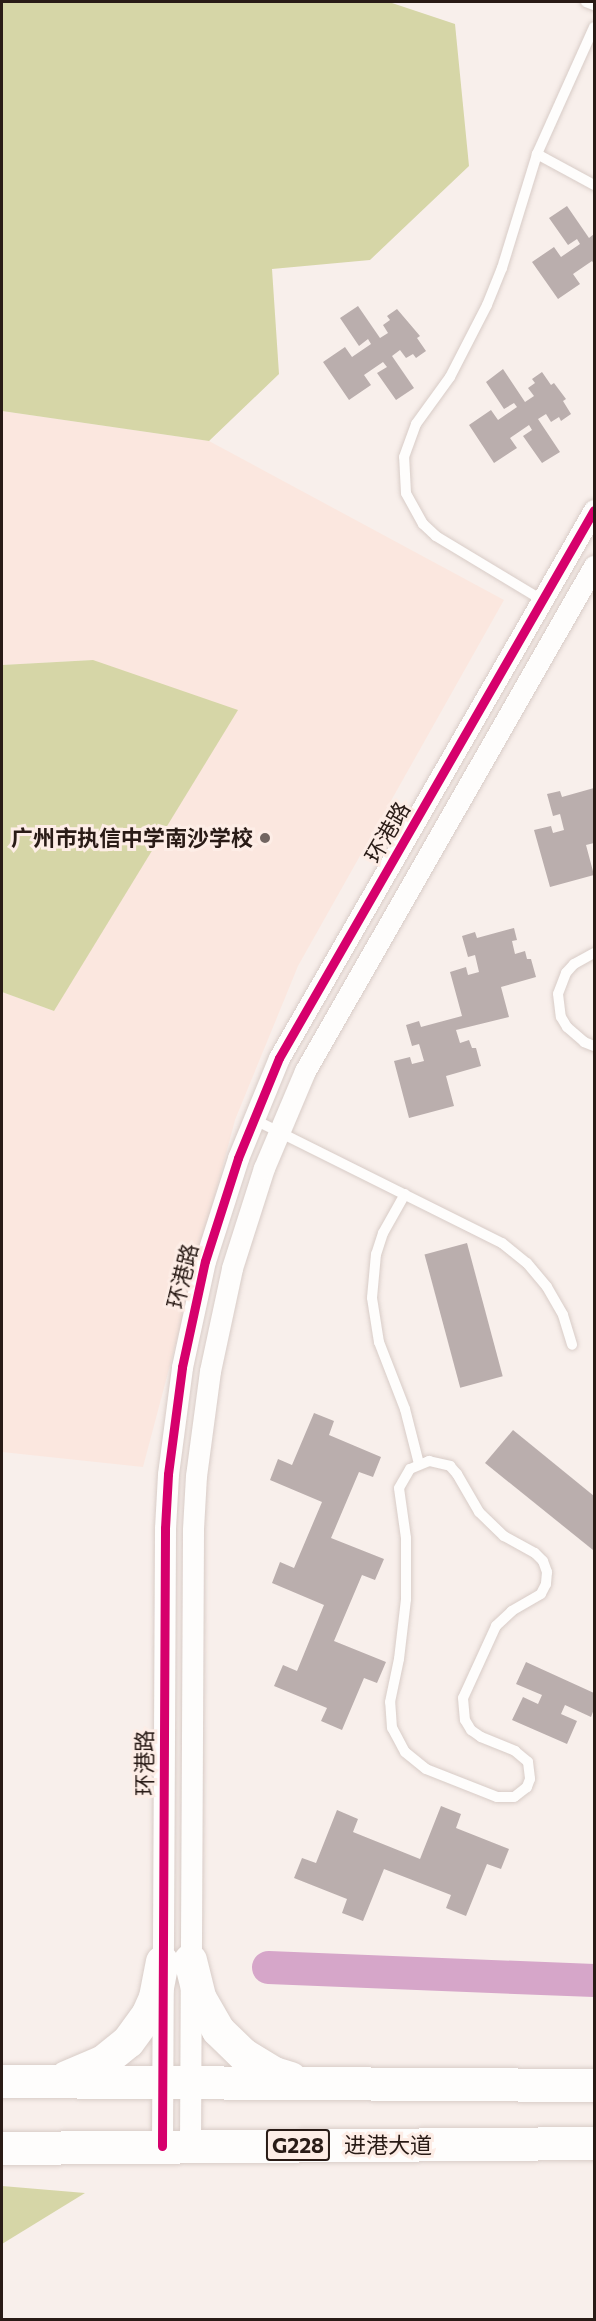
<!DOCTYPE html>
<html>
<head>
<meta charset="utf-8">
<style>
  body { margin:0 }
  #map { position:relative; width:596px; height:2321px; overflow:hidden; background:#f8efeb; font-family:Commissioner,"Noto Sans SC",sans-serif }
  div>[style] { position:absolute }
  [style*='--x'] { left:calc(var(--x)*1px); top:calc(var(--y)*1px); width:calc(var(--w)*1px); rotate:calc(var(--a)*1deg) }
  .built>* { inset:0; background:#fbe7df }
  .forest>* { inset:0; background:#d6d6a7 }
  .river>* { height:33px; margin:-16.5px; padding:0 16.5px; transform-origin:16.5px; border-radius:16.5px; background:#d6a6c9 }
  .building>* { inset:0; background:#baaead; transform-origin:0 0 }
  .roads { filter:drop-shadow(0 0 2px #d8ccc7) drop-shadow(0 0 2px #d8ccc7) }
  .service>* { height:10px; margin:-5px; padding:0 5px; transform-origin:5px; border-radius:5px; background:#fefdfc }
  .minor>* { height:21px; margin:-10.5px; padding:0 10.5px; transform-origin:10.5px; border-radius:10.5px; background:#fefdfc }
  .trunk>* { height:33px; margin:-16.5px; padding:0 16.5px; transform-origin:16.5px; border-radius:16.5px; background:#fefdfc }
  .cycleway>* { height:9px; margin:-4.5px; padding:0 4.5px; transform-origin:4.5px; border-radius:4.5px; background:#d6006c }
  .dots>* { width:16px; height:16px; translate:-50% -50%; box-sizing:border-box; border:3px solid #fdede6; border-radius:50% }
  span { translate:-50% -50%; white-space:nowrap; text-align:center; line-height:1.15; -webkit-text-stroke:6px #fdede6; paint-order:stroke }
  .shield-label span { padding:2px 4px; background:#fdede6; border:2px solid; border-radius:4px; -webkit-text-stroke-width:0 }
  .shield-label { font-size:21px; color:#291b16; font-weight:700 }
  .street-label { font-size:22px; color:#291b16 }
  .poi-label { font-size:22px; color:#291b16; font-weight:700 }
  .right { translate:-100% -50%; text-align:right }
  .frame { position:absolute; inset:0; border:3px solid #291b16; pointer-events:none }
</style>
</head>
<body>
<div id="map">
  <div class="built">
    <i style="clip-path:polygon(2px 411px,209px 441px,504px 600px,298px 966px,235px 1120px,143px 1467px,2px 1452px,2px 992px,54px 1011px,93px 660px,2px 665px)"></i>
  </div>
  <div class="forest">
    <i style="clip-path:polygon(2px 2px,389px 2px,455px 24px,469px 166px,370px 260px,272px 269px,279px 374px,209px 441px,2px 411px)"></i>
    <i style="clip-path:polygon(93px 660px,238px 710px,54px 1011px,2px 992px,2px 665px)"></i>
    <i style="clip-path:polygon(2px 2186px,85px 2193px,2px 2244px)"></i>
  </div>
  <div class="river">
    <i style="--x:268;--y:1967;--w:326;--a:2.3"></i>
  </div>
  <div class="building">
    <i style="clip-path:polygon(567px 206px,589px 238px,594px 234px,594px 264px,592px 261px,573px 274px,580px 284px,558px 299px,532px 262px,554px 247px,561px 257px,580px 244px,577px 239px,568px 245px,549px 218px)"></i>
    <i style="clip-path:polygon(358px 306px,380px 338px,388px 333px,383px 325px,390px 320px,387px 316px,397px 309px,420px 336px,417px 338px,426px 351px,416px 358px,413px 354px,406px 358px,400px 350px,392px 356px,414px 388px,396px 400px,377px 373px,387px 367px,383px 362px,364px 375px,371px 385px,349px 400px,323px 362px,345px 347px,352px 357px,371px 344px,368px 339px,359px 346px,340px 318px)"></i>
    <i style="clip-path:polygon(503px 369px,525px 402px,534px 396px,528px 388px,535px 383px,532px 379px,542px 372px,551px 385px,554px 383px,566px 399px,563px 401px,571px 414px,561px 421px,559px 417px,551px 422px,546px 414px,538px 419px,560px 452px,542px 463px,523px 436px,532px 430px,529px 425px,510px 438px,517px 448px,494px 463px,469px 425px,491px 410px,498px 420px,517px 407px,514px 403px,504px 409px,486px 382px)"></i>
    <i style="clip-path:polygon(594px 788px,594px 843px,586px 845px,594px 875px,550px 887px,534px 830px,551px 826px,553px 833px,564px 830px,560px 814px,553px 816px,547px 794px,560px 791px,562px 797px)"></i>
    <i style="clip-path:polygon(514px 928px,517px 940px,512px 941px,515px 954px,525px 951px,527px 959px,531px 959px,536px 977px,501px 987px,509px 1017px,456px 1030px,460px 1043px,469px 1040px,472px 1048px,476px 1048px,481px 1066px,446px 1076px,454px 1106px,409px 1118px,394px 1061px,410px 1057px,412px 1064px,424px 1061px,419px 1044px,412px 1046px,406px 1025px,419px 1021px,421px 1027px,462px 1016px,450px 972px,466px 967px,468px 975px,479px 972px,475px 955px,468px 957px,462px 936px,475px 932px,477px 938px)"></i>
    <i style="left:467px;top:1243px;width:138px;height:44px;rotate:75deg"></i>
    <i style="clip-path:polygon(314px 1413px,334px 1421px,329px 1435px,381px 1457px,373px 1477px,359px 1472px,331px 1538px,384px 1559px,375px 1580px,362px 1575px,334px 1641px,386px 1662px,377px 1683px,364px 1678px,342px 1730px,321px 1721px,327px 1708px,274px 1686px,283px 1665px,297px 1671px,324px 1605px,272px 1583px,280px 1562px,294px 1568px,322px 1502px,270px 1480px,278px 1459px,292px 1465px)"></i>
    <i style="clip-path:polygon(513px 1430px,594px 1496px,593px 1550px,485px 1463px)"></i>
    <i style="clip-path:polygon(526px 1662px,594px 1693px,594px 1709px,591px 1717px,565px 1705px,561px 1714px,577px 1721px,567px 1744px,512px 1720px,523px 1697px,538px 1704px,542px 1695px,516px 1684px)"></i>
    <i style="clip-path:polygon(441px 1806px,461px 1814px,456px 1828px,509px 1849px,501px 1869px,487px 1864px,466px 1916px,446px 1908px,451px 1895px,384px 1869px,363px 1921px,342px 1913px,347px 1899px,294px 1878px,302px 1858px,316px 1863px,337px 1810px,358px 1819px,353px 1832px,420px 1859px)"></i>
  </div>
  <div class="roads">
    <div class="service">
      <i style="--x:586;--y:2;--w:9;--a:21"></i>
      <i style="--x:537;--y:154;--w:65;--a:28.5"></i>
      <i style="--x:542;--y:600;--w:124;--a:-148.9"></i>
      <i style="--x:436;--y:536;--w:18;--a:-137"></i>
      <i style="--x:423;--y:524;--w:35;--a:-119"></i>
      <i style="--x:406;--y:493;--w:36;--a:-93"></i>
      <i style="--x:404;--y:457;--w:35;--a:-70"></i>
      <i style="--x:416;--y:424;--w:58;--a:-54.1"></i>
      <i style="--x:450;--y:377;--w:81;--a:-62.8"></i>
      <i style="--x:487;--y:305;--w:40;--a:-68"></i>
      <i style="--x:502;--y:268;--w:119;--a:-72.9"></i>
      <i style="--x:537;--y:154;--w:139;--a:-65.8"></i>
      <i style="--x:594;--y:953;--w:23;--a:151"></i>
      <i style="--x:574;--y:964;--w:12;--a:132"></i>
      <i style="--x:566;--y:973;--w:22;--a:111"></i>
      <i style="--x:558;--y:994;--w:23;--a:83"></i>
      <i style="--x:561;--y:1017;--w:12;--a:59"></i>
      <i style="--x:567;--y:1027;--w:23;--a:41"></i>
      <i style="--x:584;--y:1042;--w:11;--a:22"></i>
      <i style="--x:253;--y:1119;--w:278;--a:26.5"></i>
      <i style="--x:502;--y:1243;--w:32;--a:39"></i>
      <i style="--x:527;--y:1263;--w:31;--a:50"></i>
      <i style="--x:547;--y:1287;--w:32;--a:60"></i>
      <i style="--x:563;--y:1315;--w:31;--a:73"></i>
      <i style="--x:405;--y:1194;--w:45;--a:119.4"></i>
      <i style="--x:383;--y:1233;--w:22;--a:108"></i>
      <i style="--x:376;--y:1254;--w:44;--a:95.2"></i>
      <i style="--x:372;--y:1298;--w:45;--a:81"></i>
      <i style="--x:379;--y:1342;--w:72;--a:68.8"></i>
      <i style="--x:405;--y:1409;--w:57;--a:75.7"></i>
      <i style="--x:429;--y:1461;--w:22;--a:13"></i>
      <i style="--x:450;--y:1466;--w:11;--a:49"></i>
      <i style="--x:457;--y:1474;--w:44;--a:59.9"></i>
      <i style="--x:479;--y:1512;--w:35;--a:44"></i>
      <i style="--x:504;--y:1536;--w:35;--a:29"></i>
      <i style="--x:535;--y:1553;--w:11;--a:45"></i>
      <i style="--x:543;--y:1561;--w:12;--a:70"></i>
      <i style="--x:547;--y:1572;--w:12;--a:95"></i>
      <i style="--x:546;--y:1584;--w:11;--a:117"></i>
      <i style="--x:541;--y:1594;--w:34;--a:150"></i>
      <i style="--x:512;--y:1611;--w:22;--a:137"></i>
      <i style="--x:496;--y:1626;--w:79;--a:114.6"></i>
      <i style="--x:463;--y:1698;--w:22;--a:85"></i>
      <i style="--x:465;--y:1720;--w:12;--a:59"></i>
      <i style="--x:471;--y:1730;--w:12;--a:35"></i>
      <i style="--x:481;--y:1737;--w:37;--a:22"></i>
      <i style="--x:515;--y:1751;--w:17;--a:40"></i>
      <i style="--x:528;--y:1762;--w:17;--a:83"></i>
      <i style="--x:530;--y:1779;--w:9;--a:111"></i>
      <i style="--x:527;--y:1787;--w:16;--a:142"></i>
      <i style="--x:514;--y:1797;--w:17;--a:180"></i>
      <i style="--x:497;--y:1797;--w:76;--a:-158.5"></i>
      <i style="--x:426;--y:1769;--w:27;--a:-141"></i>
      <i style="--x:405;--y:1752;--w:27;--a:-118"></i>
      <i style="--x:392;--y:1728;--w:26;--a:-94"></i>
      <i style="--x:390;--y:1702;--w:44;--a:-78.2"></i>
      <i style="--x:399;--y:1659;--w:60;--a:-83.3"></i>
      <i style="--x:406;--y:1599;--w:61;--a:-90"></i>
      <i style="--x:406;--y:1538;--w:50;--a:-98"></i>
      <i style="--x:399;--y:1488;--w:22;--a:-60"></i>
      <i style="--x:410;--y:1469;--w:21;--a:-23"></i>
    </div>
    <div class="minor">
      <i style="--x:162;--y:2146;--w:618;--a:-89.72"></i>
      <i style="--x:165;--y:1528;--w:54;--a:-86.8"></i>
      <i style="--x:168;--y:1474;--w:108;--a:-82.5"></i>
      <i style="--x:182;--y:1367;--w:108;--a:-77.8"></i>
      <i style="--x:205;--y:1261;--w:108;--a:-72.2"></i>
      <i style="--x:238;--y:1158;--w:108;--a:-67.7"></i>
      <i style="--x:279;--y:1058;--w:632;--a:-60.11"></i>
      <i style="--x:190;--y:2146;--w:617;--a:-89.72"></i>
      <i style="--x:193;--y:1529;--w:53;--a:-86.8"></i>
      <i style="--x:196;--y:1476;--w:106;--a:-82.4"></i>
      <i style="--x:210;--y:1371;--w:105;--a:-77.9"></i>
      <i style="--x:232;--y:1268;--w:105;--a:-72.3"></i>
      <i style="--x:264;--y:1168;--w:105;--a:-67.1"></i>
      <i style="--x:305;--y:1071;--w:582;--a:-60.22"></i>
    </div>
    <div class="trunk">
      <i style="--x:190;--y:1960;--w:38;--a:76"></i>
      <i style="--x:199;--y:1997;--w:38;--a:60"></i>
      <i style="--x:218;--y:2030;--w:36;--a:44"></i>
      <i style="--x:244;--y:2055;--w:35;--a:31"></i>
      <i style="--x:274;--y:2073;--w:17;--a:17"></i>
      <i style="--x:66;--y:2077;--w:39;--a:-23"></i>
      <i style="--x:102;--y:2062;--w:33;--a:-39"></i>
      <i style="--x:128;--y:2041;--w:34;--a:-54"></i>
      <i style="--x:148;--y:2013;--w:17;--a:-66"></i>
      <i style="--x:155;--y:1997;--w:36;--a:-79"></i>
      <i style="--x:2;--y:2081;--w:592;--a:0.39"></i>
      <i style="--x:2;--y:2148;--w:592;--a:-0.48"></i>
    </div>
  </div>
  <div class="cycleway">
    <i style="--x:162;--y:2146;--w:618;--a:-89.72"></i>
    <i style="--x:165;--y:1528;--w:54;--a:-86.8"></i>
    <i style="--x:168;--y:1474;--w:108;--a:-82.5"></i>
    <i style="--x:182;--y:1367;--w:108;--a:-77.8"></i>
    <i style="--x:205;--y:1261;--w:108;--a:-72.2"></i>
    <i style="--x:238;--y:1158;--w:108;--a:-67.7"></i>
    <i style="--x:279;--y:1058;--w:632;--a:-60.11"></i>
  </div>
  <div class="dots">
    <i style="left:265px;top:838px;background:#716561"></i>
  </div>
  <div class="shield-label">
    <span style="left:298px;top:2145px">G228</span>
  </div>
  <div class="street-label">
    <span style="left:387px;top:832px;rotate:-60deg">环港路</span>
    <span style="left:182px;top:1276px;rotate:-76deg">环港路</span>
    <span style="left:144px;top:1763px;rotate:-90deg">环港路</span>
    <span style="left:388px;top:2145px">进港大道</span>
  </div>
  <div class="poi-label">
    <span class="right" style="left:253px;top:838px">广州市执信中学南沙学校</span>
  </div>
  <div class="frame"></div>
</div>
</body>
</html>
